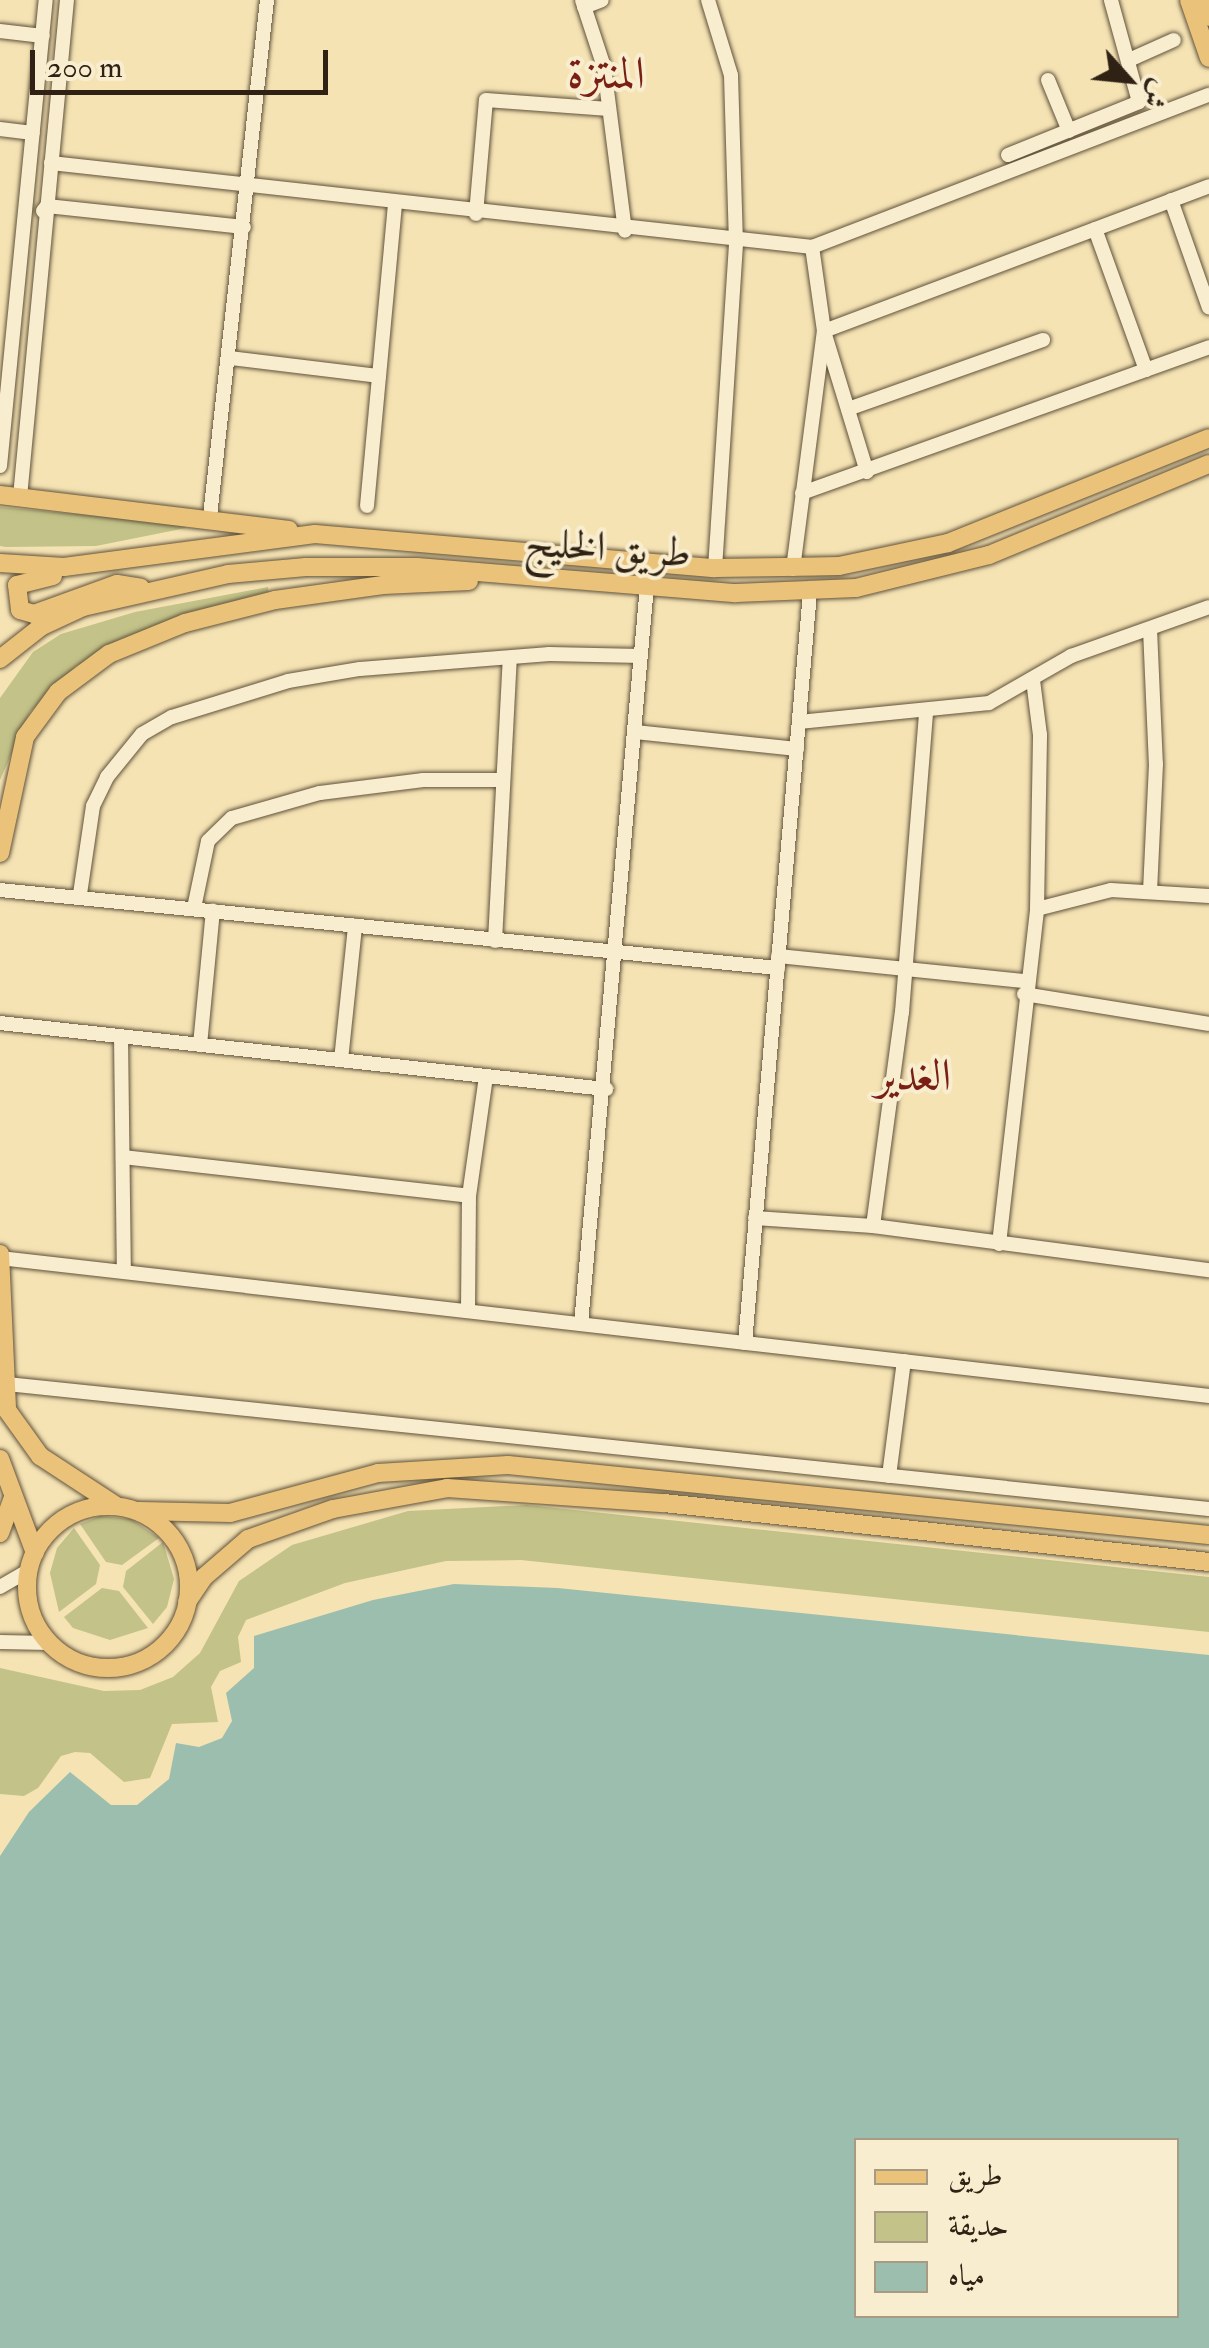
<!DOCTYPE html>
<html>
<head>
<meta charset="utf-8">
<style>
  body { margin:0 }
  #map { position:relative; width:1209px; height:2348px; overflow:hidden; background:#f5e3b4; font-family:"IM FELL Double Pica",Amiri,serif }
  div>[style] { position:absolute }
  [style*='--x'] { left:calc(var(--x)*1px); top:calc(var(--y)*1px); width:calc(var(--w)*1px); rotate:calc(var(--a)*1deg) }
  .green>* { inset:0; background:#c2c289 }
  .water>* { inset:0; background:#9cbeaf }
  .roads { filter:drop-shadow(0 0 2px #60523b) drop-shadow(0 0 2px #60523b) }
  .minor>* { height:14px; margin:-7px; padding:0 7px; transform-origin:7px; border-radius:7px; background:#f8edce }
  .major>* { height:18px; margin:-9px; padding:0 9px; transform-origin:9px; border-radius:9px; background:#eac27a }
  .major>.ring { margin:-9px; padding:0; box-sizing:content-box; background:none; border:18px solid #eac27a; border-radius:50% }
  span { translate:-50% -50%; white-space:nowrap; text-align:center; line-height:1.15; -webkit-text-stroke:8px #f8edce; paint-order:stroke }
  .street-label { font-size:42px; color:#2f2113 }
  .neighbourhood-label { font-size:45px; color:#7a1f14 }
  .legend { position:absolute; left:854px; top:2138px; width:325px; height:180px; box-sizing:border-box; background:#f8edce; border:2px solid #a89b83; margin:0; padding:12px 18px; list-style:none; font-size:30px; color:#2f2113 }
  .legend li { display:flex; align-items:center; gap:20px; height:50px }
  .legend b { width:50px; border:2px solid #a89b83 }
  .north { position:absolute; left:1079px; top:30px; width:100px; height:100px; -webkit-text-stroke:8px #f8edce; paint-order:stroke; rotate:117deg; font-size:28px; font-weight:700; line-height:40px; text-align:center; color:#2f2113 }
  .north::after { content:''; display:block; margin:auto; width:35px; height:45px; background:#2f2113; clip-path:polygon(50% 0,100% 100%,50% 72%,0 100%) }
  .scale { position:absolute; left:30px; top:50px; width:298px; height:45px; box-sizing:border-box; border:5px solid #2f2113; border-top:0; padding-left:12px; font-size:30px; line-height:35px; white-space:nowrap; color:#2f2113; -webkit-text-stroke:8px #f8edce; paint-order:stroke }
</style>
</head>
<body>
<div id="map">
  <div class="green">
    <i style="clip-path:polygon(0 507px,182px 524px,186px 528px,96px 546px,6px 547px,0 546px)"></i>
    <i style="clip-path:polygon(268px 587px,269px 594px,150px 628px,76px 666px,30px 712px,0 780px,0 698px,33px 652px,61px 634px,135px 612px)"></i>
    <i style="clip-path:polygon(527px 1505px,1209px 1577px,1209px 1632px,521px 1560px,446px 1561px,345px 1583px,246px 1620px,238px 1637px,241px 1662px,220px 1671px,211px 1687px,218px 1722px,172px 1724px,150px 1778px,124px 1782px,90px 1753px,75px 1752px,61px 1756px,38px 1788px,24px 1796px,0 1794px,0 1668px,104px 1691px,140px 1690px,173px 1677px,200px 1653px,239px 1581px,292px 1545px,408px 1511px)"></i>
    <i style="clip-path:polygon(100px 1516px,131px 1519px,159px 1538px,122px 1565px,106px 1562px,80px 1524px)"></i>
    <i style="clip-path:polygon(74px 1528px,100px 1565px,96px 1584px,59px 1612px,50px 1573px,57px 1548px)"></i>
    <i style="clip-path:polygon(163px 1542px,174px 1579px,167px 1607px,153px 1624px,123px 1587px,126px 1571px)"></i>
    <i style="clip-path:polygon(102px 1588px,119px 1591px,148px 1628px,110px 1640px,73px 1628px,64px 1617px)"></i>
  </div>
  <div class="water">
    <i style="clip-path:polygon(evenodd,454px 1584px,558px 1588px,1209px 1655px,1209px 2348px,0 2348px,0 1856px,29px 1812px,70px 1772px,111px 1805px,137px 1805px,169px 1779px,176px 1743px,199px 1747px,222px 1738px,232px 1721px,226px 1693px,254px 1668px,254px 1636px,373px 1600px,454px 1584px,856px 2140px,1176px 2140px,1176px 2316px,856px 2316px,856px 2140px)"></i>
  </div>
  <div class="roads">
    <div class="minor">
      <i style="--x:582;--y:0;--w:71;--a:71.8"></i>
      <i style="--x:604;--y:67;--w:165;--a:82.7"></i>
      <i style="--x:708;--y:0;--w:78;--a:73"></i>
      <i style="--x:731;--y:75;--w:169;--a:88.3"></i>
      <i style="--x:736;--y:244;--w:325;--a:93.7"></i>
      <i style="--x:584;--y:7;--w:19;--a:-21"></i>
      <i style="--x:0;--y:31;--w:43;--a:6.6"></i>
      <i style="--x:1129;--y:60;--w:49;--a:-24"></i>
      <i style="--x:1048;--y:80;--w:55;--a:67.6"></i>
      <i style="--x:0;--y:129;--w:33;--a:7"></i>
      <i style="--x:1008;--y:155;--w:141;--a:-22"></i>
      <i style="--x:1139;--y:102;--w:106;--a:-105.4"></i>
      <i style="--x:51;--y:163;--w:766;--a:6.3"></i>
      <i style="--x:812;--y:247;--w:425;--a:-21"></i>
      <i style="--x:1171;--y:200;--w:114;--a:70.6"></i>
      <i style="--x:43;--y:211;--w:6;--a:-51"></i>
      <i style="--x:47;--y:206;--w:198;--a:6.1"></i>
      <i style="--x:476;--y:214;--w:114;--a:-85"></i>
      <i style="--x:486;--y:100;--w:123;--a:4.2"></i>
      <i style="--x:1095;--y:229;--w:150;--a:70.1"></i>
      <i style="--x:230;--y:358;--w:150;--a:6.9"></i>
      <i style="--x:848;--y:409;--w:207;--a:-19.5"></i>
      <i style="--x:0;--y:466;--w:468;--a:-84.4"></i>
      <i style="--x:867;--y:472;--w:147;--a:-107"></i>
      <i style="--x:824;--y:331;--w:411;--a:-20.6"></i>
      <i style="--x:802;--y:493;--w:432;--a:-19.7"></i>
      <i style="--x:20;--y:497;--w:499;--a:-84.6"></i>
      <i style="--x:367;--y:506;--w:302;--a:-84.7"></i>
      <i style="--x:210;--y:516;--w:519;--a:-83.7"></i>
      <i style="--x:793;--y:569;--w:240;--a:-82.6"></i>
      <i style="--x:824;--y:331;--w:85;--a:-98.1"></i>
      <i style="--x:1150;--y:629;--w:135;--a:87.5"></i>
      <i style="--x:1156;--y:764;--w:125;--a:92.7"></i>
      <i style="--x:799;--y:722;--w:191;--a:-5.7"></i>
      <i style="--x:989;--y:703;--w:95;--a:-29.8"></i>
      <i style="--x:1071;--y:656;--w:146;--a:-19.5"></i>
      <i style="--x:635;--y:732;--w:163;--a:6"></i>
      <i style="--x:0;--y:890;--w:782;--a:5.73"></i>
      <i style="--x:80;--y:894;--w:89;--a:-81.6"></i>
      <i style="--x:93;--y:806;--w:32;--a:-64"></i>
      <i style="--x:107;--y:777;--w:55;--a:-50.9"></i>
      <i style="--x:142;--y:734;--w:34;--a:-30"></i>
      <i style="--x:172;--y:717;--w:121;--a:-17.2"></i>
      <i style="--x:288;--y:681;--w:73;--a:-9.5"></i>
      <i style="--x:360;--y:669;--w:190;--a:-4.5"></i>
      <i style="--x:549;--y:654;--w:92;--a:1.2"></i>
      <i style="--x:194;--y:908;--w:68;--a:-78.2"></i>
      <i style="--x:208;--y:841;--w:33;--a:-44"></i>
      <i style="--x:232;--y:818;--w:91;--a:-15.9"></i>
      <i style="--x:320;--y:793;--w:104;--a:-7.2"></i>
      <i style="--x:423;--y:780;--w:80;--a:0"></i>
      <i style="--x:1037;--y:909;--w:76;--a:-14.4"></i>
      <i style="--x:1111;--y:890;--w:98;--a:3.5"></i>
      <i style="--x:495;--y:941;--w:283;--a:-87"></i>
      <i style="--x:778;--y:956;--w:247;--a:5.8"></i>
      <i style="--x:1024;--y:994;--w:187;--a:9.2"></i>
      <i style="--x:0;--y:1023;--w:610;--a:6.22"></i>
      <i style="--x:121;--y:1036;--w:233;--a:89.3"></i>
      <i style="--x:200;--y:1045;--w:135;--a:-84.5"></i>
      <i style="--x:341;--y:1060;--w:135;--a:-84"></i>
      <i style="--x:123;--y:1157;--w:348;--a:6.4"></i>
      <i style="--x:469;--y:1196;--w:121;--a:-81.9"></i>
      <i style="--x:755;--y:1218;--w:118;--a:3.9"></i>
      <i style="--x:873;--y:1226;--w:339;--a:7.5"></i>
      <i style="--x:873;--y:1226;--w:216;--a:-82.3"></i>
      <i style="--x:902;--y:1012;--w:301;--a:-85.4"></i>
      <i style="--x:999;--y:1244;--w:337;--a:-83.5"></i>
      <i style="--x:1037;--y:909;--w:174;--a:-89"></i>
      <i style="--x:1040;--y:735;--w:55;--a:-97.3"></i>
      <i style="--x:0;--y:1258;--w:1217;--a:6.51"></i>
      <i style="--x:468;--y:1310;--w:114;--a:-89.5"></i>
      <i style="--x:581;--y:1324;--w:741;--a:-84.89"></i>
      <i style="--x:745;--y:1343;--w:753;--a:-85.05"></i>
      <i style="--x:7;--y:1384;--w:1208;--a:5.94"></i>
      <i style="--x:889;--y:1476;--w:116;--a:-82.6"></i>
      <i style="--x:0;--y:1587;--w:32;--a:-30"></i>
      <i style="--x:0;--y:1642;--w:49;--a:1.2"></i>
    </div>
    <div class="major">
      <i style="--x:1189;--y:0;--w:61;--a:71"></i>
      <i style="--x:1202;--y:0;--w:18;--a:68"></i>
      <i style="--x:0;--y:495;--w:291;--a:6.9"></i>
      <i style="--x:0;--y:563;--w:64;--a:3.6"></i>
      <i style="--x:64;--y:567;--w:253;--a:-7.5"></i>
      <i style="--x:315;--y:534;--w:401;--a:4.9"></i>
      <i style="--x:715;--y:568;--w:124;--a:-0.9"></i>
      <i style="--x:839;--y:566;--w:111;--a:-11.9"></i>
      <i style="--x:948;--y:543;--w:281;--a:-21.9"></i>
      <i style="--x:53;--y:576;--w:37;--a:166"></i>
      <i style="--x:17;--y:585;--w:25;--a:83"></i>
      <i style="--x:20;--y:610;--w:15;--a:16"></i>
      <i style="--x:34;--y:614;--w:88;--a:-19.9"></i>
      <i style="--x:117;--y:584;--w:24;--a:9"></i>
      <i style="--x:0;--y:659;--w:53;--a:-38.2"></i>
      <i style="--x:42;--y:626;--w:45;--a:-24.9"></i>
      <i style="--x:83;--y:607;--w:149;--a:-12.8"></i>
      <i style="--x:228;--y:574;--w:78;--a:-5.1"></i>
      <i style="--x:306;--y:567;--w:111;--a:0"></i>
      <i style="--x:417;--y:567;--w:320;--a:4.7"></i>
      <i style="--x:736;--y:593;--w:120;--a:-2.4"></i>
      <i style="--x:856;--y:588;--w:137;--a:-13.9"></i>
      <i style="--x:989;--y:555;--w:238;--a:-22.5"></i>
      <i style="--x:0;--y:853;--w:119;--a:-77.8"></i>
      <i style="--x:25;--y:737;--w:56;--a:-53.7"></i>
      <i style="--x:58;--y:692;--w:64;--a:-36.7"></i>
      <i style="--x:109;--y:654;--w:82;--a:-22.2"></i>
      <i style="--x:185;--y:623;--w:93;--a:-14.3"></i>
      <i style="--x:275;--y:600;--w:109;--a:-7.9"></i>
      <i style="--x:383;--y:585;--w:86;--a:-2.7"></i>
      <i style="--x:0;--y:1254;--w:156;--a:87.4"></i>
      <i style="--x:7;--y:1410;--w:57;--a:54.3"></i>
      <i style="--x:40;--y:1456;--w:90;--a:33.2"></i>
      <i style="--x:0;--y:1459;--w:100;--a:69.6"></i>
      <i class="ring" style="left:27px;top:1506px;width:144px;height:144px"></i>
      <i style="--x:139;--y:1511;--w:91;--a:1.3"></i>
      <i style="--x:230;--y:1513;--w:153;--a:-15.1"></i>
      <i style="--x:378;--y:1473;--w:130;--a:-3.5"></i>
      <i style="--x:508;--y:1465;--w:704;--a:5.7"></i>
      <i style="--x:0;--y:1533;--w:37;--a:-70"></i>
      <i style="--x:187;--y:1602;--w:30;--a:-56"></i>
      <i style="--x:204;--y:1577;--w:58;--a:-40.8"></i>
      <i style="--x:248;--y:1539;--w:90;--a:-19.4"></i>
      <i style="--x:333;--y:1509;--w:116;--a:-10.4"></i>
      <i style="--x:447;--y:1488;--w:218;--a:4"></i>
      <i style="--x:664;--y:1503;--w:548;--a:6.18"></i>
    </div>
  </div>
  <div class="street-label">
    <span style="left:608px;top:548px;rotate:4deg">طريق الخليج</span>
  </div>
  <div class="neighbourhood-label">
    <span style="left:606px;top:75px">المنتزة</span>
    <span style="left:913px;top:1077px">الغدير</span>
  </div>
  <ul class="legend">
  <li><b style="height:12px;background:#eac27a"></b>طريق</li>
  <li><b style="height:28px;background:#c2c289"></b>حديقة</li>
  <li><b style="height:28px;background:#9cbeaf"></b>مياه</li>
  </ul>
  <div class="north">ش</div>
  <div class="scale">200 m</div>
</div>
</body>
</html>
